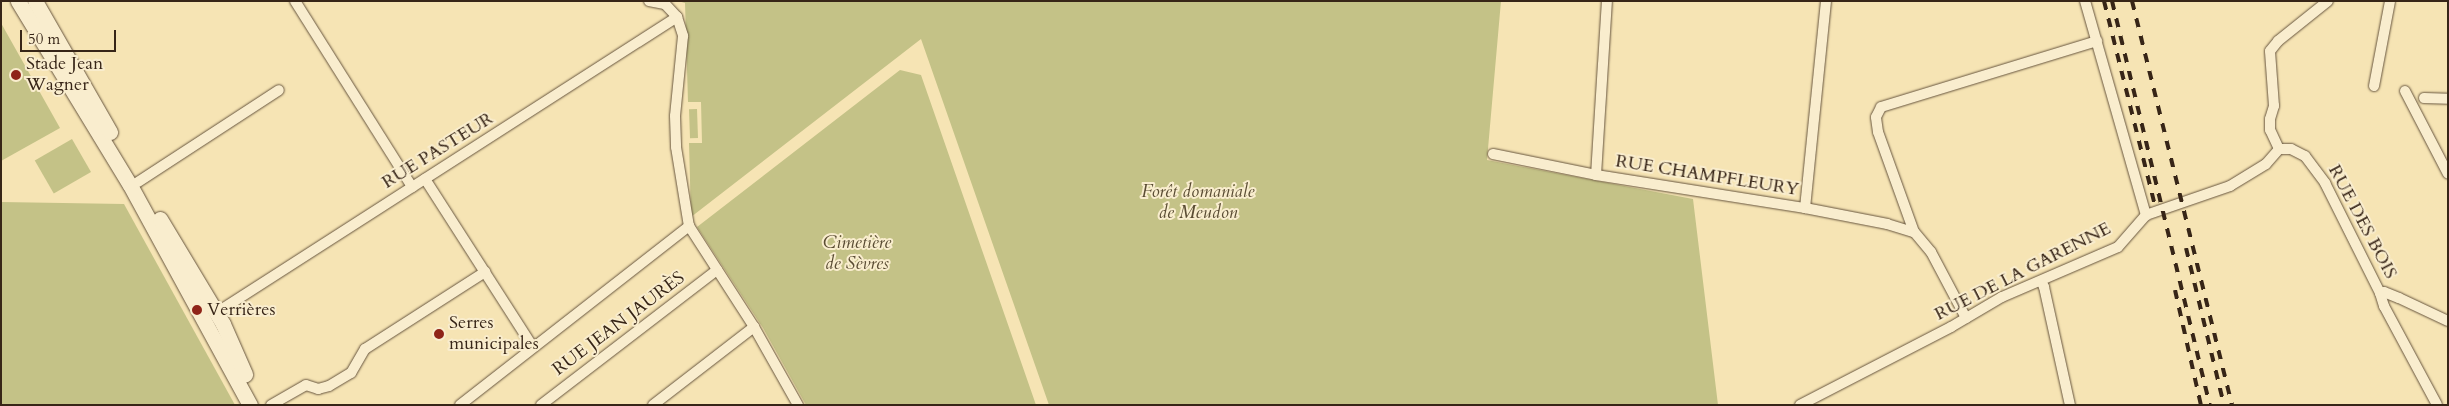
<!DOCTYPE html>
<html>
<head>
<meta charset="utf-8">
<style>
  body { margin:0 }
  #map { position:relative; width:2449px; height:406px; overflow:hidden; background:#f6e4b4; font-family:Cardo,serif }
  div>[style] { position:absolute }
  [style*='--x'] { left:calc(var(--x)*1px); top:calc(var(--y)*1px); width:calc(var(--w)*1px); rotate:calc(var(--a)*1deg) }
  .green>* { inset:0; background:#c4c287; transform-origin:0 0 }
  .roads { filter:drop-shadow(0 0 1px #67553e) drop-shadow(0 0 1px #67553e) }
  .street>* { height:10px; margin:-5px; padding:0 5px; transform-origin:5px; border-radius:5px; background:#f9edce }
  .secondary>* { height:15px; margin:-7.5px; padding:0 7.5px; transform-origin:7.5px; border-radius:7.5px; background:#f9edce }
  .rail>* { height:4px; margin-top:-2px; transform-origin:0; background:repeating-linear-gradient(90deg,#372517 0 9px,transparent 0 18px) }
  .dots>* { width:14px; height:14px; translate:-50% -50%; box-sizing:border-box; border:2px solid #f9edce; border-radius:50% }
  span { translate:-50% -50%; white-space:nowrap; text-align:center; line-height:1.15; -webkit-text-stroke:4px #f9edce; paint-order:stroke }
  .poi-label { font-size:18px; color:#372517 }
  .left { translate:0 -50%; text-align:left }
  .street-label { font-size:18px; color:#372517 }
  .park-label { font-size:18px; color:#5a4c33; font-style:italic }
  .frame { position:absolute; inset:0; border:2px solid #372517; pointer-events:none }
  .scale { position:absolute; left:20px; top:30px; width:96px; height:22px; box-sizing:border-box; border:2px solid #372517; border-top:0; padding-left:6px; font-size:15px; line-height:18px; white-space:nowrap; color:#372517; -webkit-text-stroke:4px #f9edce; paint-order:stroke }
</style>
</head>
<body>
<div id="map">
  <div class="green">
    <i style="clip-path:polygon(678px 1px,1501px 1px,1487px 160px,1693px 199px,1718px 405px,1049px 405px,921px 39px,691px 217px,689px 143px,702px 143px,701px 102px,688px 102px,685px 3px)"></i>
    <i style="clip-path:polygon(1px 23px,60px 128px,1px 161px)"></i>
    <i style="clip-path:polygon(900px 70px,921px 75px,1036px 405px,806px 405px,763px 328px,697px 227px)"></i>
    <i style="left:697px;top:109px;width:29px;height:8px;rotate:88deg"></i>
    <i style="left:72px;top:139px;width:38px;height:43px;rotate:60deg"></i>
    <i style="clip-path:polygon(1px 202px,124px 204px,235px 405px,1px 405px)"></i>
  </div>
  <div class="roads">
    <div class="street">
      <i style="--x:295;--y:1;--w:220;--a:57.8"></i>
      <i style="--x:649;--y:1;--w:16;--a:11"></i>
      <i style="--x:665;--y:4;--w:18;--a:47"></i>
      <i style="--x:677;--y:17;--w:20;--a:72"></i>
      <i style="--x:683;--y:36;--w:80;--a:95.7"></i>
      <i style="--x:675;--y:116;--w:31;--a:88"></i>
      <i style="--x:676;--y:147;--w:80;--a:80.7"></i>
      <i style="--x:689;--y:226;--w:120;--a:57.2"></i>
      <i style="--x:754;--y:327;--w:90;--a:60.6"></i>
      <i style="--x:2085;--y:1;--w:223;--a:74.1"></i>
      <i style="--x:2374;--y:86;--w:86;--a:-79.3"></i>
      <i style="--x:2405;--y:91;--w:93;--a:62.6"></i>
      <i style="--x:2424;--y:98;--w:24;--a:2"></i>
      <i style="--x:2279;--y:149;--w:12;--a:0"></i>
      <i style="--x:2291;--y:149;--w:16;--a:27"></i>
      <i style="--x:2305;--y:156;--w:34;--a:53"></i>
      <i style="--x:2325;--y:183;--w:123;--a:63.4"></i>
      <i style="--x:2380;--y:293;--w:14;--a:73"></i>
      <i style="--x:2384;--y:306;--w:112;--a:61.8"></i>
      <i style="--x:2279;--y:149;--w:21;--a:-115"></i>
      <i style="--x:2270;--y:130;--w:11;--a:-90"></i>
      <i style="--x:2270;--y:119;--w:14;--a:-73"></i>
      <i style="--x:2274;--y:106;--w:55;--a:-94.2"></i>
      <i style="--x:2270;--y:51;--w:13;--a:-51"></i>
      <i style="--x:2278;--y:41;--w:64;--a:-38.7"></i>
      <i style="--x:1493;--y:154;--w:105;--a:11.5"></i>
      <i style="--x:1596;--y:175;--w:212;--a:9"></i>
      <i style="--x:1805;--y:208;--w:84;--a:11"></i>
      <i style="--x:1887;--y:224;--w:28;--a:17"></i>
      <i style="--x:1596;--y:175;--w:174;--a:-86.4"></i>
      <i style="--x:425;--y:179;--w:200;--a:57.3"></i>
      <i style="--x:138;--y:182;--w:168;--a:-33.1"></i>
      <i style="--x:1805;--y:208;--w:208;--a:-84.2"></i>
      <i style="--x:2041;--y:281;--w:7;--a:63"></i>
      <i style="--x:2044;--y:287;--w:121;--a:77.6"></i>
      <i style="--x:2380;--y:293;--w:4;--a:-14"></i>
      <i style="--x:2384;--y:292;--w:16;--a:22"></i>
      <i style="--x:2399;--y:298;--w:54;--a:25.1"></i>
      <i style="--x:216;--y:313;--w:548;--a:-32.7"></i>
      <i style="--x:1966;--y:318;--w:75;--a:-117.9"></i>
      <i style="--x:1931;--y:252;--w:26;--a:-130"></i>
      <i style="--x:1914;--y:232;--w:106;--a:-109.8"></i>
      <i style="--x:1878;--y:132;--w:15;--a:-98"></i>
      <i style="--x:1876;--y:117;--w:11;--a:-63"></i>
      <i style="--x:1881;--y:107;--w:226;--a:-17"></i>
      <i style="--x:271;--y:405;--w:40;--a:-29.7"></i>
      <i style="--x:306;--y:385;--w:13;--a:18"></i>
      <i style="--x:318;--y:389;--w:11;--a:-15"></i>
      <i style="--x:329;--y:386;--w:26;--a:-31"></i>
      <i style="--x:351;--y:373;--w:28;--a:-60"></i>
      <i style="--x:365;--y:349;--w:143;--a:-32.7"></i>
      <i style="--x:460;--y:405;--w:291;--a:-38"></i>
      <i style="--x:541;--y:405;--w:222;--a:-37.5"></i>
      <i style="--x:653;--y:405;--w:128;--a:-37.7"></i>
      <i style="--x:1800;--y:405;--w:170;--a:-27.3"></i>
      <i style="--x:1951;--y:327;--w:59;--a:-30.5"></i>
      <i style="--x:2002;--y:297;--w:126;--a:-23.3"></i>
      <i style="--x:2118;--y:247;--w:43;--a:-48.8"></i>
      <i style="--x:2146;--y:215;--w:89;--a:-19"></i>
      <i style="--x:2230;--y:186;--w:42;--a:-31.4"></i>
      <i style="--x:2266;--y:164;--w:20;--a:-49"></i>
    </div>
    <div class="secondary">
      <i style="--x:18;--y:1;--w:215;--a:58.7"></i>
      <i style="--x:130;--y:185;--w:251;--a:61.4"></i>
      <i style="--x:35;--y:1;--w:151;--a:60.2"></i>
      <i style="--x:160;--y:219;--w:122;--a:59"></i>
      <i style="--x:223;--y:324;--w:55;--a:66.3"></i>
    </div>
  </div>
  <div class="rail">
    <i style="--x:2104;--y:1;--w:215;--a:76"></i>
    <i style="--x:2112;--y:1;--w:416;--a:76.4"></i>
    <i style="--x:2132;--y:1;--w:416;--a:76.1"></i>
    <i style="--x:2186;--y:248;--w:162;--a:76.4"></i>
    <i style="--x:2175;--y:290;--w:118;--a:77.3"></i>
  </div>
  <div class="dots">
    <i style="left:16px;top:75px;background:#8f2418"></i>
    <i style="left:197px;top:310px;background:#8f2418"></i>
    <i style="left:439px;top:334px;background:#8f2418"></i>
  </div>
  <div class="poi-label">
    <span class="left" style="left:26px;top:75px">Stade Jean<br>Wagner</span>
    <span class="left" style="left:207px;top:310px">Verrières</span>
    <span class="left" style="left:449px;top:334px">Serres<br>municipales</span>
  </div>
  <div class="street-label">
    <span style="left:438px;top:151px;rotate:-32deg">RUE PASTEUR</span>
    <span style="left:1707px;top:176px;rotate:9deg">RUE CHAMPFLEURY</span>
    <span style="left:2362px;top:222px;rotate:62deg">RUE DES BOIS</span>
    <span style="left:2023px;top:272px;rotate:-27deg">RUE DE LA GARENNE</span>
    <span style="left:619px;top:324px;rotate:-37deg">RUE JEAN JAURÈS</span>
  </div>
  <div class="park-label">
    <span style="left:1198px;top:203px">Forêt domaniale<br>de Meudon</span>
    <span style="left:857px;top:254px">Cimetière<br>de Sèvres</span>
  </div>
  <div class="frame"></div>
  <div class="scale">50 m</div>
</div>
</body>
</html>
